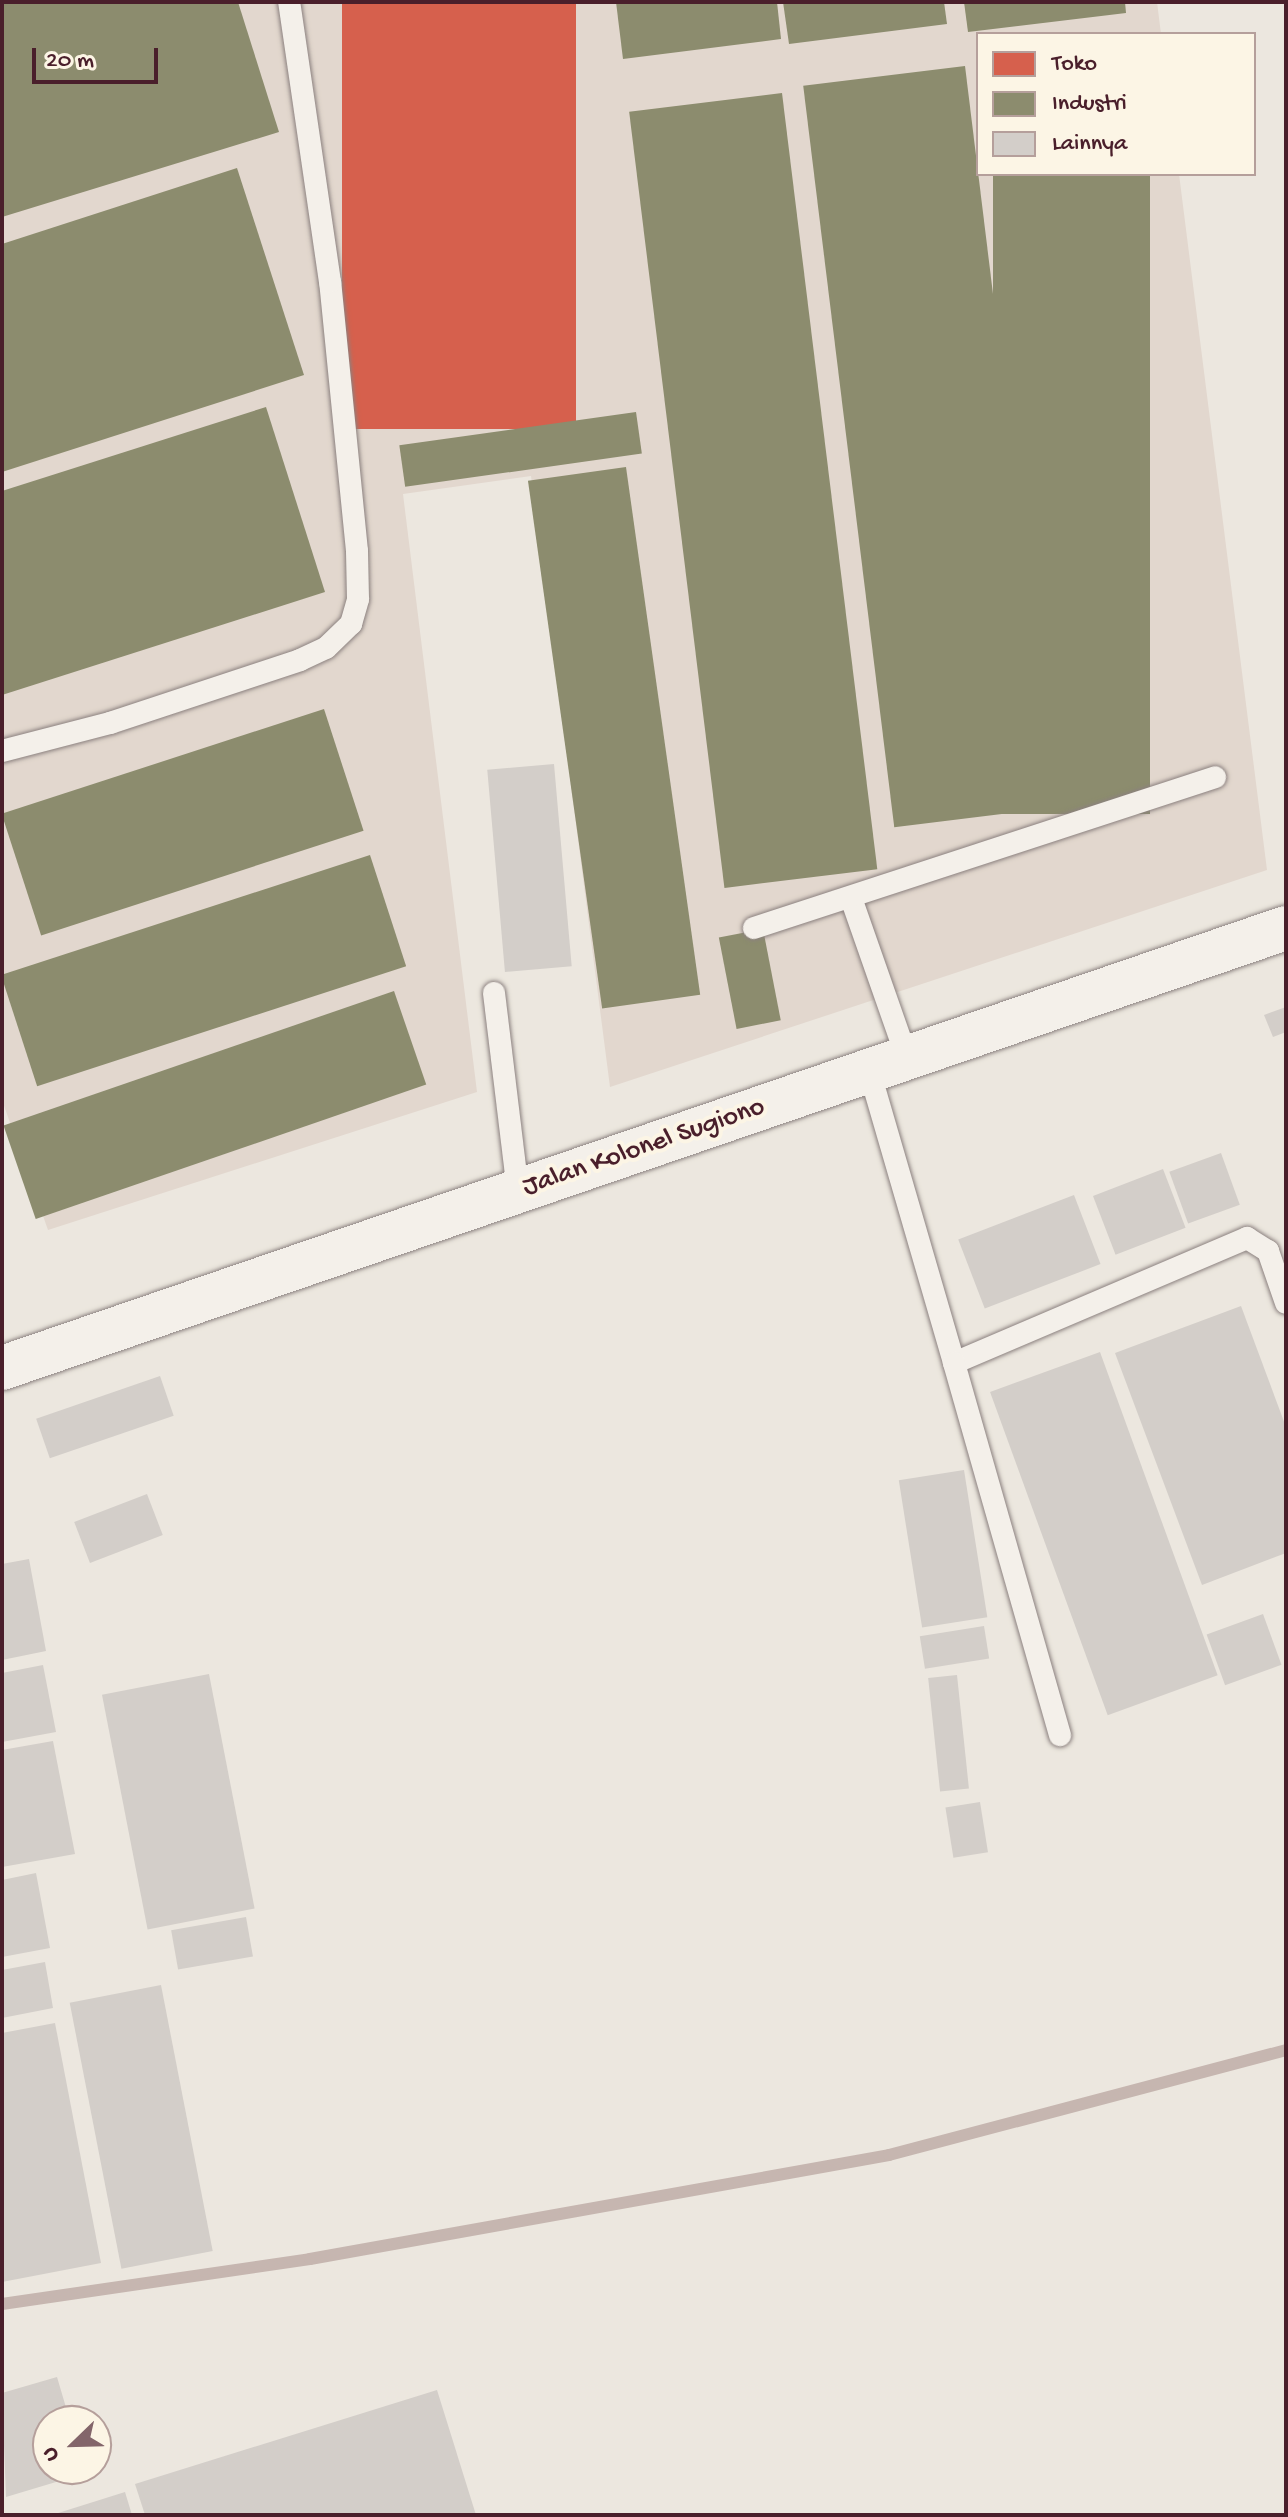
<!DOCTYPE html>
<html>
<head>
<meta charset="utf-8">
<style>
  body { margin:0 }
  #map { position:relative; width:1288px; height:2517px; overflow:hidden; background:#ece7df; font-family:"Gochi Hand",sans-serif }
  div>[style] { position:absolute }
  [style*='--x'] { left:calc(var(--x)*1px); top:calc(var(--y)*1px); width:calc(var(--w)*1px); rotate:calc(var(--a)*1deg) }
  .built>* { inset:0; background:#e2d7ce }
  .shops>* { inset:0; background:#d6604d; transform-origin:0 0 }
  .industry>* { inset:0; background:#8c8c6e; transform-origin:0 0 }
  .stream>* { height:12px; margin:-6px; padding:0 6px; transform-origin:6px; border-radius:6px; background:#c6b6b0 }
  .building>* { inset:0; background:#d3cec9; transform-origin:0 0 }
  .roads { filter:drop-shadow(0 0 2px #8b817f) drop-shadow(0 0 2px #8b817f) }
  .lane>* { height:22px; margin:-11px; padding:0 11px; transform-origin:11px; border-radius:11px; background:#f4f0ea }
  .primary>* { height:44px; margin:-22px; padding:0 22px; transform-origin:22px; border-radius:22px; background:#f4f0ea }
  span { translate:-50% -50%; white-space:nowrap; text-align:center; line-height:1.15; -webkit-text-stroke:8px #fcf5e5; paint-order:stroke }
  .street-label { font-size:28px; color:#4a1f2b }
  .frame { position:absolute; inset:0; border:4px solid #4a1f2b; pointer-events:none }
  .legend { position:absolute; left:976px; top:32px; width:280px; height:144px; box-sizing:border-box; background:#fcf5e5; border:2px solid #b59f9b; margin:0; padding:10px 14px; list-style:none; font-size:24px; color:#4a1f2b }
  .legend li { display:flex; align-items:center; gap:16px; height:40px }
  .legend b { width:40px; border:2px solid #b59f9b }
  .north { position:absolute; left:32px; top:2405px; width:80px; height:80px; box-sizing:border-box; background:#fcf5e5; border:2px solid #b59f9b; border-radius:50%; rotate:247deg; font-size:22px; font-weight:700; line-height:32px; text-align:center; color:#4a1f2b }
  .north::after { content:''; display:block; margin:auto; width:28px; height:36px; background:#83656a; clip-path:polygon(50% 0,100% 100%,50% 72%,0 100%) }
  .scale { position:absolute; left:32px; top:48px; width:126px; height:36px; box-sizing:border-box; border:4px solid #4a1f2b; border-top:0; padding-left:10px; font-size:24px; line-height:28px; white-space:nowrap; color:#4a1f2b; -webkit-text-stroke:6px #fcf5e5; paint-order:stroke }
</style>
</head>
<body>
<div id="map">
  <div class="built">
    <i style="clip-path:polygon(2px 2px,1157px 2px,1161px 34px,978px 34px,978px 174px,1179px 174px,1267px 870px,610px 1087px,531px 476px,403px 494px,477px 1092px,48px 1230px,2px 1100px)"></i>
  </div>
  <div class="shops">
    <i style="left:342px;top:2px;width:234px;height:427px"></i>
  </div>
  <div class="industry">
    <i style="clip-path:polygon(2px 2px,238px 2px,279px 132px,2px 217px)"></i>
    <i style="clip-path:polygon(616px 2px,777px 2px,781px 39px,623px 59px)"></i>
    <i style="clip-path:polygon(783px 2px,944px 2px,947px 24px,789px 44px)"></i>
    <i style="clip-path:polygon(964px 2px,1125px 2px,1126px 13px,968px 32px)"></i>
    <i style="left:965px;top:66px;width:747px;height:163px;rotate:83deg"></i>
    <i style="left:782px;top:93px;width:782px;height:154px;rotate:83deg"></i>
    <i style="clip-path:polygon(237px 168px,304px 375px,2px 472px,2px 244px)"></i>
    <i style="left:993px;top:174px;width:157px;height:640px"></i>
    <i style="clip-path:polygon(266px 407px,325px 592px,2px 695px,2px 491px)"></i>
    <i style="left:636px;top:412px;width:42px;height:239px;rotate:82deg"></i>
    <i style="left:626px;top:467px;width:533px;height:99px;rotate:82deg"></i>
    <i style="left:324px;top:709px;width:128px;height:339px;rotate:72deg"></i>
    <i style="left:370px;top:855px;width:117px;height:388px;rotate:72deg"></i>
    <i style="left:763px;top:929px;width:93px;height:45px;rotate:79deg"></i>
    <i style="left:394px;top:991px;width:99px;height:413px;rotate:71deg"></i>
  </div>
  <div class="stream">
    <i style="--x:2;--y:2304;--w:311;--a:-8.3"></i>
    <i style="--x:310;--y:2259;--w:588;--a:-10.18"></i>
    <i style="--x:889;--y:2155;--w:411;--a:-14.8"></i>
  </div>
  <div class="building">
    <i style="left:554px;top:764px;width:203px;height:67px;rotate:85deg"></i>
    <i style="clip-path:polygon(1286px 1007px,1286px 1032px,1273px 1037px,1264px 1015px)"></i>
    <i style="left:1221px;top:1153px;width:55px;height:55px;rotate:70deg"></i>
    <i style="left:1163px;top:1169px;width:63px;height:75px;rotate:69deg"></i>
    <i style="left:1074px;top:1195px;width:74px;height:124px;rotate:69deg"></i>
    <i style="clip-path:polygon(1241px 1306px,1286px 1427px,1286px 1553px,1202px 1585px,1115px 1353px)"></i>
    <i style="left:1100px;top:1352px;width:344px;height:117px;rotate:70deg"></i>
    <i style="left:160px;top:1376px;width:42px;height:131px;rotate:71deg"></i>
    <i style="left:964px;top:1470px;width:149px;height:66px;rotate:81deg"></i>
    <i style="left:147px;top:1494px;width:44px;height:78px;rotate:69deg"></i>
    <i style="clip-path:polygon(29px 1559px,46px 1651px,2px 1660px,2px 1564px)"></i>
    <i style="left:1263px;top:1614px;width:54px;height:60px;rotate:70deg"></i>
    <i style="left:984px;top:1626px;width:33px;height:65px;rotate:81deg"></i>
    <i style="clip-path:polygon(43px 1665px,56px 1732px,2px 1742px,2px 1673px)"></i>
    <i style="left:209px;top:1674px;width:239px;height:109px;rotate:79deg"></i>
    <i style="left:957px;top:1675px;width:114px;height:29px;rotate:84deg"></i>
    <i style="clip-path:polygon(53px 1741px,75px 1854px,2px 1867px,2px 1750px)"></i>
    <i style="left:980px;top:1802px;width:51px;height:35px;rotate:81deg"></i>
    <i style="clip-path:polygon(36px 1873px,50px 1948px,2px 1957px,2px 1880px)"></i>
    <i style="left:246px;top:1917px;width:40px;height:76px;rotate:80deg"></i>
    <i style="clip-path:polygon(45px 1962px,53px 2008px,2px 2018px,2px 1970px)"></i>
    <i style="left:161px;top:1985px;width:271px;height:93px;rotate:79deg"></i>
    <i style="clip-path:polygon(55px 2023px,101px 2263px,2px 2282px,2px 2033px)"></i>
    <i style="clip-path:polygon(57px 2377px,70px 2421px,48px 2421px,48px 2469px,85px 2469px,86px 2473px,6px 2497px,2px 2393px)"></i>
    <i style="clip-path:polygon(437px 2390px,476px 2515px,145px 2515px,135px 2484px)"></i>
    <i style="clip-path:polygon(125px 2492px,132px 2515px,55px 2515px,55px 2514px)"></i>
  </div>
  <div class="roads">
    <div class="lane">
      <i style="--x:2;--y:751;--w:112;--a:-14.5"></i>
      <i style="--x:110;--y:723;--w:200;--a:-18.3"></i>
      <i style="--x:300;--y:660;--w:29;--a:-25"></i>
      <i style="--x:326;--y:648;--w:35;--a:-44"></i>
      <i style="--x:351;--y:624;--w:26;--a:-74"></i>
      <i style="--x:358;--y:599;--w:48;--a:-91.2"></i>
      <i style="--x:357;--y:551;--w:270;--a:-95.7"></i>
      <i style="--x:330;--y:282;--w:283;--a:-98.3"></i>
      <i style="--x:851;--y:898;--w:170;--a:70.7"></i>
      <i style="--x:754;--y:928;--w:485;--a:-18.1"></i>
      <i style="--x:494;--y:993;--w:199;--a:83.1"></i>
      <i style="--x:869;--y:1070;--w:305;--a:73.8"></i>
      <i style="--x:954;--y:1363;--w:319;--a:-23.1"></i>
      <i style="--x:1247;--y:1238;--w:25;--a:32"></i>
      <i style="--x:1268;--y:1251;--w:55;--a:70.9"></i>
      <i style="--x:954;--y:1363;--w:387;--a:74.1"></i>
    </div>
    <div class="primary">
      <i style="--x:2;--y:1368;--w:1357;--a:-18.92"></i>
    </div>
  </div>
  <div class="street-label">
    <span style="left:644px;top:1148px;rotate:-19deg">Jalan Kolonel Sugiono</span>
  </div>
  <div class="frame"></div>
  <ul class="legend">
  <li><b style="height:22px;background:#d6604d"></b>Toko</li>
  <li><b style="height:22px;background:#8c8c6e"></b>Industri</li>
  <li><b style="height:22px;background:#d3cec9"></b>Lainnya</li>
  </ul>
  <div class="north">U</div>
  <div class="scale">20 m</div>
</div>
</body>
</html>
